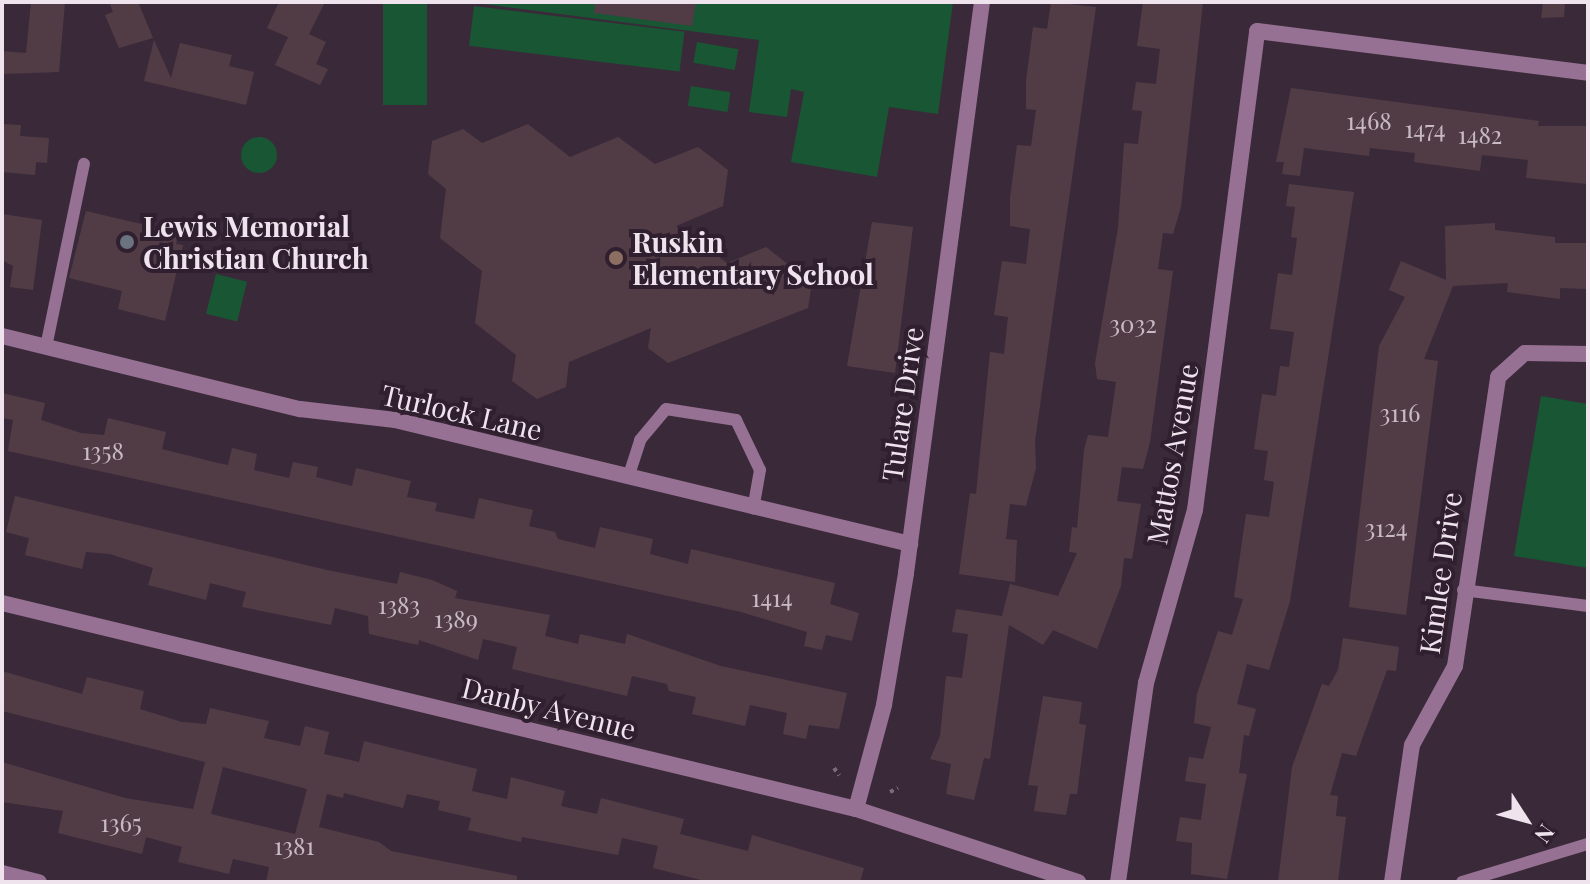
<!DOCTYPE html>
<html>
<head>
<meta charset="utf-8">
<style>
  body { margin:0 }
  #map { position:relative; width:1590px; height:884px; overflow:hidden; background:#3a2a39; font-family:"Playfair Display",serif }
  div>[style] { position:absolute }
  [style*='--x'] { left:calc(var(--x)*1px); top:calc(var(--y)*1px); width:calc(var(--w)*1px); rotate:calc(var(--a)*1deg) }
  .green>* { inset:0; background:#185634; transform-origin:0 0 }
  .round { border-radius:50% }
  .building>* { inset:0; background:#513c46 }
  .path>* { height:4px; margin-top:-2px; transform-origin:0; background:repeating-linear-gradient(90deg,#7a6c79 0 4px,transparent 0 8px) }
  .service>* { height:12px; margin:-6px; padding:0 6px; transform-origin:6px; border-radius:6px; background:#977193 }
  .minor>* { height:16px; margin:-8px; padding:0 8px; transform-origin:8px; border-radius:8px; background:#977193 }
  .dots>* { width:22px; height:22px; translate:-50% -50%; box-sizing:border-box; border:4px solid #30202f; border-radius:50% }
  span { translate:-50% -50%; white-space:nowrap; text-align:center; line-height:1.15; -webkit-text-stroke:8px #30202f; paint-order:stroke }
  .number-label { font-size:24px; color:#c8bac4 }
  .number-label span { -webkit-text-stroke-width:0 }
  .poi-label { font-size:28px; color:#efe4ee; font-weight:700 }
  .left { translate:0 -50%; text-align:left }
  .street-label { font-size:28px; color:#efe4ee }
  .frame { position:absolute; inset:0; border:4px solid #efe4ee; pointer-events:none }
  .north { position:absolute; left:1486px; top:780px; width:80px; height:80px; -webkit-text-stroke:6px #30202f; paint-order:stroke; rotate:126deg; font-size:22px; font-weight:700; line-height:32px; text-align:center; color:#efe4ee }
  .north::after { content:''; display:block; margin:auto; width:28px; height:36px; background:#efe4ee; clip-path:polygon(50% 0,100% 100%,50% 72%,0 100%) }
</style>
</head>
<body>
<div id="map">
  <div class="green">
    <i style="left:383px;top:2px;width:44px;height:103px"></i>
    <i style="clip-path:polygon(468px 2px,953px 2px,938px 114px,889px 107px,877px 177px,791px 162px,804px 92px,791px 89px,787px 117px,749px 112px,759px 40px)"></i>
    <i style="left:474px;top:6px;width:212px;height:40px;rotate:7deg"></i>
    <i style="left:697px;top:42px;width:42px;height:21px;rotate:10deg"></i>
    <i style="left:691px;top:86px;width:40px;height:20px;rotate:9deg"></i>
    <i class="round" style="left:241px;top:137px;width:36px;height:36px"></i>
    <i style="left:216px;top:274px;width:32px;height:41px;rotate:14deg"></i>
    <i style="clip-path:polygon(1541px 396px,1588px 404px,1588px 568px,1514px 556px)"></i>
  </div>
  <div class="building">
    <i style="clip-path:polygon(31px 2px,65px 2px,59px 72px,2px 74px,2px 51px,26px 53px)"></i>
    <i style="clip-path:polygon(109px 2px,138px 2px,153px 38px,119px 48px,105px 15px,113px 12px)"></i>
    <i style="clip-path:polygon(279px 2px,325px 2px,309px 34px,326px 42px,316px 64px,328px 69px,320px 85px,275px 65px,288px 37px,267px 28px)"></i>
    <i style="clip-path:polygon(595px 2px,696px 2px,692px 26px,594px 13px)"></i>
    <i style="clip-path:polygon(1051px 2px,1096px 7px,1035px 441px,1036px 468px,1026px 506px,1010px 504px,1006px 539px,1017px 540px,1015px 582px,959px 574px,970px 493px,976px 494px,990px 352px,1004px 354px,1008px 317px,994px 315px,1002px 261px,1026px 264px,1030px 229px,1010px 226px,1010px 198px,1017px 145px,1031px 146px,1036px 110px,1026px 109px,1026px 81px,1033px 27px,1047px 29px)"></i>
    <i style="clip-path:polygon(1143px 2px,1203px 2px,1181px 207px,1173px 234px,1163px 233px,1158px 269px,1173px 271px,1150px 442px,1143px 469px,1122px 467px,1117px 501px,1141px 504px,1132px 559px,1124px 558px,1121px 586px,1097px 649px,1053px 630px,1043px 645px,1009px 625px,990px 759px,984px 758px,974px 800px,946px 794px,951px 764px,930px 759px,940px 736px,946px 676px,962px 678px,968px 634px,952px 632px,956px 609px,1002px 616px,1010px 584px,1058px 596px,1077px 553px,1069px 552px,1072px 527px,1077px 528px,1084px 450px,1088px 435px,1108px 437px,1116px 382px,1097px 379px,1095px 363px,1118px 228px,1124px 143px,1138px 144px,1142px 111px,1132px 110px,1136px 82px,1156px 84px,1160px 49px,1137px 46px)"></i>
    <i style="clip-path:polygon(1543px 2px,1565px 2px,1564px 17px,1541px 18px)"></i>
    <i style="clip-path:polygon(154px 40px,171px 78px,180px 43px,232px 55px,229px 66px,254px 72px,246px 105px,144px 81px)"></i>
    <i style="clip-path:polygon(1291px 88px,1539px 121px,1538px 126px,1588px 126px,1588px 184px,1526px 178px,1528px 160px,1482px 155px,1480px 171px,1414px 162px,1415px 153px,1370px 148px,1369px 156px,1304px 148px,1300px 176px,1282px 174px,1284px 162px,1276px 162px)"></i>
    <i style="clip-path:polygon(2px 124px,21px 125px,20px 136px,49px 138px,47px 163px,36px 162px,35px 175px,2px 172px)"></i>
    <i style="clip-path:polygon(528px 124px,570px 157px,618px 137px,655px 164px,698px 147px,728px 170px,723px 206px,676px 226px,727px 263px,766px 247px,812px 283px,808px 308px,668px 363px,648px 348px,651px 328px,569px 362px,566px 387px,537px 399px,512px 381px,516px 355px,475px 323px,482px 271px,440px 238px,446px 189px,428px 174px,432px 141px,463px 129px,482px 143px)"></i>
    <i style="clip-path:polygon(1289px 184px,1354px 192px,1290px 601px,1269px 670px,1247px 664px,1237px 704px,1256px 709px,1249px 736px,1244px 735px,1239px 773px,1247px 774px,1227px 879px,1191px 874px,1192px 843px,1176px 841px,1180px 817px,1201px 820px,1206px 784px,1185px 781px,1189px 757px,1203px 759px,1211px 727px,1194px 723px,1197px 694px,1218px 631px,1232px 635px,1243px 599px,1234px 597px,1246px 514px,1269px 517px,1274px 482px,1264px 480px,1268px 451px,1254px 449px,1262px 394px,1276px 396px,1280px 366px,1289px 367px,1294px 332px,1270px 329px,1278px 273px,1292px 275px,1297px 238px,1291px 237px,1295px 207px,1286px 206px)"></i>
    <i style="clip-path:polygon(86px 211px,179px 233px,176px 244px,183px 245px,165px 321px,118px 309px,122px 291px,69px 278px)"></i>
    <i style="clip-path:polygon(2px 214px,42px 220px,33px 290px,10px 287px,13px 266px,2px 260px)"></i>
    <i style="clip-path:polygon(872px 222px,913px 227px,895px 373px,847px 366px)"></i>
    <i style="clip-path:polygon(1495px 223px,1495px 230px,1555px 237px,1555px 243px,1588px 243px,1587px 289px,1560px 288px,1560px 299px,1507px 292px,1508px 283px,1453px 286px,1424px 359px,1438px 361px,1406px 615px,1349px 607px,1379px 346px,1405px 297px,1389px 290px,1401px 261px,1446px 280px,1445px 226px)"></i>
    <i style="clip-path:polygon(2px 393px,45px 403px,41px 420px,81px 433px,104px 435px,108px 418px,166px 432px,162px 449px,218px 463px,228px 465px,232px 448px,257px 454px,254px 470px,289px 478px,293px 462px,318px 467px,316px 477px,352px 486px,356px 468px,411px 481px,407px 497px,437px 503px,435px 511px,474px 519px,479px 498px,533px 510px,529px 526px,555px 532px,558px 539px,595px 548px,600px 527px,653px 539px,650px 554px,688px 564px,691px 549px,835px 583px,830px 604px,859px 613px,852px 641px,826px 635px,822px 650px,804px 646px,807px 632px,741px 612px,8px 451px,13px 420px,2px 418px)"></i>
    <i style="clip-path:polygon(15px 496px,327px 570px,397px 584px,400px 572px,432px 580px,457px 591px,455px 598px,550px 615px,545px 636px,578px 644px,580px 634px,625px 644px,627px 634px,721px 666px,847px 693px,839px 729px,809px 725px,806px 739px,783px 734px,787px 713px,750px 705px,745px 726px,692px 714px,696px 697px,669px 691px,667px 684px,632px 676px,627px 696px,512px 669px,517px 647px,483px 639px,478px 660px,419px 640px,418px 645px,369px 634px,368px 616px,335px 608px,331px 625px,242px 607px,246px 592px,210px 583px,206px 600px,148px 585px,153px 568px,110px 554px,86px 552px,82px 569px,25px 555px,29px 538px,6px 532px)"></i>
    <i style="clip-path:polygon(1343px 638px,1399px 647px,1396px 671px,1387px 670px,1356px 756px,1342px 753px,1330px 795px,1338px 796px,1336px 816px,1346px 817px,1338px 881px,1278px 882px,1292px 767px,1322px 684px,1329px 686px,1338px 670px)"></i>
    <i style="clip-path:polygon(evenodd,2px 671px,82px 694px,87px 677px,144px 691px,140px 709px,182px 722px,206px 724px,210px 708px,269px 721px,264px 738px,300px 746px,305px 726px,329px 732px,324px 754px,359px 762px,364px 741px,477px 769px,472px 791px,507px 799px,511px 777px,565px 791px,561px 806px,597px 814px,601px 798px,684px 819px,680px 834px,748px 851px,752px 835px,864px 868px,860px 882px,709px 882px,653px 868px,658px 846px,622px 838px,618px 855px,522px 837px,521px 842px,468px 830px,471px 818px,438px 810px,440px 801px,407px 794px,403px 808px,344px 793px,343px 798px,327px 794px,319px 827px,379px 842px,391px 851px,517px 876px,517px 882px,266px 882px,269px 867px,233px 859px,229px 874px,178px 862px,182px 847px,146px 837px,142px 854px,58px 833px,63px 811px,2px 802px,2px 762px,125px 798px,193px 809px,205px 762px,2px 711px,2px 671px,223px 767px,307px 789px,295px 834px,211px 814px,223px 767px)"></i>
    <i style="clip-path:polygon(1043px 696px,1082px 702px,1079px 724px,1086px 725px,1077px 794px,1070px 794px,1066px 815px,1034px 811px,1038px 786px,1028px 785px)"></i>
  </div>
  <div class="path">
    <i style="--x:834;--y:768;--w:9;--a:54"></i>
    <i style="--x:890;--y:792;--w:9;--a:-27"></i>
  </div>
  <div class="service">
    <i style="--x:46;--y:347;--w:187;--a:-78.3"></i>
    <i style="--x:628;--y:478;--w:40;--a:-72"></i>
    <i style="--x:640;--y:440;--w:40;--a:-50"></i>
    <i style="--x:666;--y:409;--w:71;--a:8.9"></i>
    <i style="--x:736;--y:420;--w:55;--a:64.4"></i>
    <i style="--x:760;--y:470;--w:39;--a:100"></i>
    <i style="--x:1463;--y:590;--w:126;--a:7.3"></i>
    <i style="--x:1462;--y:882;--w:132;--a:-16.8"></i>
  </div>
  <div class="minor">
    <i style="--x:2;--y:336;--w:307;--a:13.8"></i>
    <i style="--x:300;--y:409;--w:96;--a:6.6"></i>
    <i style="--x:395;--y:420;--w:530;--a:13.54"></i>
    <i style="--x:2;--y:603;--w:878;--a:13.56"></i>
    <i style="--x:856;--y:809;--w:234;--a:18.2"></i>
    <i style="--x:856;--y:809;--w:108;--a:-74.9"></i>
    <i style="--x:884;--y:705;--w:134;--a:-80.5"></i>
    <i style="--x:906;--y:573;--w:576;--a:-82.42"></i>
    <i style="--x:2;--y:873;--w:38;--a:14"></i>
    <i style="--x:1118;--y:882;--w:201;--a:-82"></i>
    <i style="--x:1146;--y:683;--w:180;--a:-74.2"></i>
    <i style="--x:1195;--y:510;--w:483;--a:-82.6"></i>
    <i style="--x:1257;--y:31;--w:334;--a:7.2"></i>
    <i style="--x:1392;--y:882;--w:138;--a:-81.7"></i>
    <i style="--x:1412;--y:745;--w:90;--a:-61.4"></i>
    <i style="--x:1455;--y:666;--w:292;--a:-81.5"></i>
    <i style="--x:1498;--y:377;--w:36;--a:-42"></i>
    <i style="--x:1525;--y:353;--w:63;--a:0.9"></i>
  </div>
  <div class="dots">
    <i style="left:127px;top:242px;background:#6b7280"></i>
    <i style="left:616px;top:258px;background:#8d6e63"></i>
  </div>
  <div class="number-label">
    <span style="left:1369px;top:121px">1468</span>
    <span style="left:1425px;top:129px">1474</span>
    <span style="left:1480px;top:135px">1482</span>
    <span style="left:1133px;top:324px">3032</span>
    <span style="left:1400px;top:413px">3116</span>
    <span style="left:103px;top:451px">1358</span>
    <span style="left:1386px;top:528px">3124</span>
    <span style="left:772px;top:598px">1414</span>
    <span style="left:399px;top:605px">1383</span>
    <span style="left:456px;top:619px">1389</span>
    <span style="left:121px;top:823px">1365</span>
    <span style="left:294px;top:846px">1381</span>
  </div>
  <div class="poi-label">
    <span class="left" style="left:143px;top:242px">Lewis Memorial<br>Christian Church</span>
    <span class="left" style="left:632px;top:258px">Ruskin<br>Elementary School</span>
  </div>
  <div class="street-label">
    <span style="left:902px;top:404px;rotate:-82deg">Tulare Drive</span>
    <span style="left:462px;top:412px;rotate:13deg">Turlock Lane</span>
    <span style="left:1172px;top:454px;rotate:-80deg">Mattos Avenue</span>
    <span style="left:1440px;top:573px;rotate:-82deg">Kimlee Drive</span>
    <span style="left:549px;top:708px;rotate:14deg">Danby Avenue</span>
  </div>
  <div class="frame"></div>
  <div class="north">N</div>
</div>
</body>
</html>
